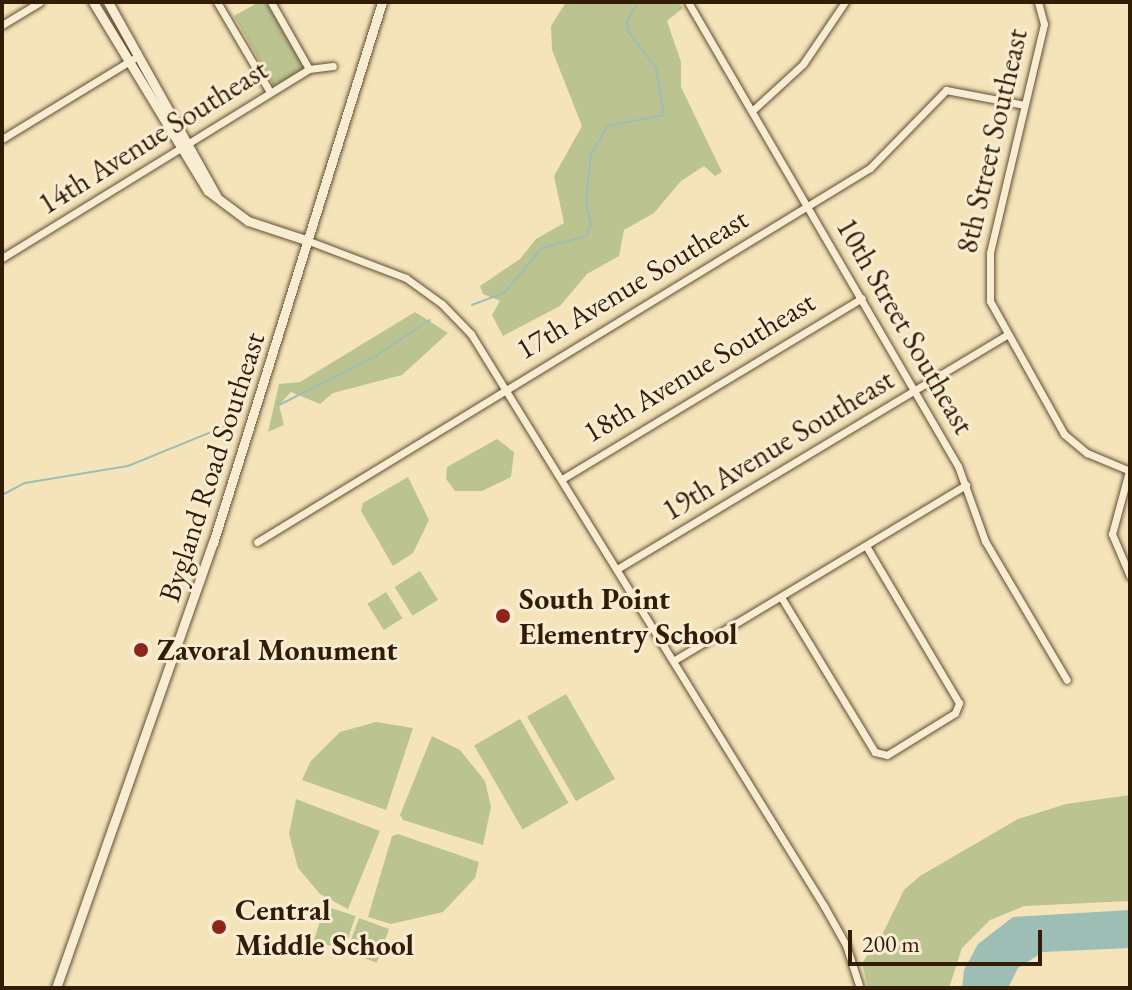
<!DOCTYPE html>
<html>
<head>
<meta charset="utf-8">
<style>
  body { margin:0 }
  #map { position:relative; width:1132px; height:990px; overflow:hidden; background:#f5e4ba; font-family:"EB Garamond",serif }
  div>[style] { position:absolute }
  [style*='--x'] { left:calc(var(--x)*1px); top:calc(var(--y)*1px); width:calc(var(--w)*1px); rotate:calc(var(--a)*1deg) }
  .green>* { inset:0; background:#bbc490; transform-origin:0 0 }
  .water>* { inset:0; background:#9dbeb4 }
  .stream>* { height:2px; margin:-1px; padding:0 1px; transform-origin:1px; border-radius:1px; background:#9dbeb4 }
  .roads { filter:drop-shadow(0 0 2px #634e33) drop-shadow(0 0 2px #634e33) }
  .minor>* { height:7px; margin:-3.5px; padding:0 3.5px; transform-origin:3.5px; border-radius:3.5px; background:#f8edd2 }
  .tertiary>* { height:9px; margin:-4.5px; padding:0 4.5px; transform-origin:4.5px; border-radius:4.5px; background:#f8edd2 }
  .dots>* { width:22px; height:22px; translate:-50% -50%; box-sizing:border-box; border:4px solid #f8edd2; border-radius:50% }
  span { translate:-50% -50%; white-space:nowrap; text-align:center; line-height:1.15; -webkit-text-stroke:6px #f8edd2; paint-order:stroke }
  .street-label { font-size:30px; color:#321c06 }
  .poi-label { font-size:30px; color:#321c06; font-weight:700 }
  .left { translate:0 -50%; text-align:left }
  .frame { position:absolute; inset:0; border:4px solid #321c06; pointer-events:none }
  .scale { position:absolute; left:848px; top:930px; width:194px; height:36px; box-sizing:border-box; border:4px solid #321c06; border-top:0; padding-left:10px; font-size:24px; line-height:28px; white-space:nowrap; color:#321c06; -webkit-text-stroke:6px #f8edd2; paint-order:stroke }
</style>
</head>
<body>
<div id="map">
  <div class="green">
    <i style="clip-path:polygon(259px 2px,266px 2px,304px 68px,274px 86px,234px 16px)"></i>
    <i style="clip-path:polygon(566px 2px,679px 2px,683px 8px,667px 21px,681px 62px,681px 87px,722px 172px,715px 176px,704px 166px,681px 181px,654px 213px,624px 230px,619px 256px,587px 274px,560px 306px,503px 336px,492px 315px,500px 301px,483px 294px,480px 286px,520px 259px,536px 239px,564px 223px,554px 176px,582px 126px,552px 50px,551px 26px)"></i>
    <i style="clip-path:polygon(415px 312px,448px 333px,402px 375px,333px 393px,320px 404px,291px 392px,279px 405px,284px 425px,268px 432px,279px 384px,300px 382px)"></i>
    <i style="clip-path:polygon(497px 439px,514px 452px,511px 477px,482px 491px,455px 491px,446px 479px,447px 467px)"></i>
    <i style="clip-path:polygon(408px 477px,429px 520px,413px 553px,393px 566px,361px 511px,363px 503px)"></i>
    <i style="left:420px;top:571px;width:34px;height:30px;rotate:58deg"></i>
    <i style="left:386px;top:592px;width:31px;height:22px;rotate:58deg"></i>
    <i style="left:566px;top:694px;width:98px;height:45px;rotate:60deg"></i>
    <i style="left:520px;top:719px;width:97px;height:53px;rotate:60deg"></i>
    <i style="clip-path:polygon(376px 722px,413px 728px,386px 810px,302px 780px,310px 762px,340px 732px)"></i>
    <i style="clip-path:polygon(432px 736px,460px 750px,485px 781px,491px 807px,483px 845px,403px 820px,400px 815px)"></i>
    <i style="clip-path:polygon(1130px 795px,1130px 901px,1024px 906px,990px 920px,962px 948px,949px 988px,868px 988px,862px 963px,882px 935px,904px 890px,920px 876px,1018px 819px,1066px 804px)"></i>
    <i style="clip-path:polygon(296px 799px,380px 831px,348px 909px,320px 894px,298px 868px,289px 834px)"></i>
    <i style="clip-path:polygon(398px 834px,479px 862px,475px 878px,443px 912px,391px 924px,368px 917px,392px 836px)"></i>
    <i style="left:325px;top:906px;width:32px;height:36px;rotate:18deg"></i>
    <i style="left:359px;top:918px;width:32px;height:36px;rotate:20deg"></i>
  </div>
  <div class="water">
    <i style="clip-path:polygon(1130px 910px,1130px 948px,1043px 952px,1018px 968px,1008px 988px,962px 988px,964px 970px,978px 944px,1013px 917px)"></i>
  </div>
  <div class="stream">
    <i style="--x:472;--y:305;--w:34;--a:-21"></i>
    <i style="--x:504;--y:293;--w:59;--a:-49.8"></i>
    <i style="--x:542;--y:248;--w:46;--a:-15.3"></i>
    <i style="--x:586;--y:236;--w:12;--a:-66"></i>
    <i style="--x:591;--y:225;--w:24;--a:-102"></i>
    <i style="--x:586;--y:202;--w:48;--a:-84.1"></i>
    <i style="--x:591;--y:154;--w:32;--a:-60"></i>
    <i style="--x:607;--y:126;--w:58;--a:-10.9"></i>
    <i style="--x:664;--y:115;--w:48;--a:-99.7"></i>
    <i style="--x:656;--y:68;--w:46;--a:-127.1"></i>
    <i style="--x:628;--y:31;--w:10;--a:-96"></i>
    <i style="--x:627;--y:21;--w:22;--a:-60"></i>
    <i style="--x:279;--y:405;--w:106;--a:-26.8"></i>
    <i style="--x:374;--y:357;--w:67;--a:-33.5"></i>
    <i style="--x:2;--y:495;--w:26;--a:-28"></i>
    <i style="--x:25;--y:483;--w:104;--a:-9.4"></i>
    <i style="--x:128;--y:466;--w:106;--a:-22.2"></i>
  </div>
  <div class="roads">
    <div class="minor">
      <i style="--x:217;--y:2;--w:104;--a:59.5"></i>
      <i style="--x:271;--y:2;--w:77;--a:60.4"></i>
      <i style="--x:688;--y:2;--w:537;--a:59.81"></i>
      <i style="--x:958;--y:466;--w:80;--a:70.2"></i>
      <i style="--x:985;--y:541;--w:161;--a:59.5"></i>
      <i style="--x:1038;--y:2;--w:23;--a:75"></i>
      <i style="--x:1044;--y:24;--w:235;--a:103.3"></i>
      <i style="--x:990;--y:253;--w:48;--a:90"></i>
      <i style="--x:990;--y:301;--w:152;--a:60.9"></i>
      <i style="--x:1064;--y:434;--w:30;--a:40"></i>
      <i style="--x:1087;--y:453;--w:47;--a:22.7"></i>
      <i style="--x:2;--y:25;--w:44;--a:-31.2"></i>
      <i style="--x:753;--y:110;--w:68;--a:-42.6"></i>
      <i style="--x:803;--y:64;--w:75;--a:-55.9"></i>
      <i style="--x:2;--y:139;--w:153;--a:-31.4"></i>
      <i style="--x:309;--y:241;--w:104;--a:20.9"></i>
      <i style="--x:406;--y:278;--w:44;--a:35.8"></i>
      <i style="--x:442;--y:304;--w:42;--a:46"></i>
      <i style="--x:471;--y:334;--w:672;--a:58.32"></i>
      <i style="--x:824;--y:906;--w:45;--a:60.6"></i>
      <i style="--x:846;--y:945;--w:45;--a:72"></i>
      <i style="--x:2;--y:258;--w:361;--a:-31.6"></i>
      <i style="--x:309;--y:69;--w:24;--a:-7"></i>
      <i style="--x:1129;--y:471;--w:65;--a:105.1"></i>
      <i style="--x:1112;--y:534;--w:46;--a:66.8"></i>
      <i style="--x:562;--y:479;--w:350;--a:-31.1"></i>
      <i style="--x:257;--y:542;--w:718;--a:-31.39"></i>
      <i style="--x:870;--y:168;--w:109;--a:-45.7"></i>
      <i style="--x:946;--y:90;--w:80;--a:10.8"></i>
      <i style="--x:617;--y:569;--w:453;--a:-31"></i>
      <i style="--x:781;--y:597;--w:181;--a:58.8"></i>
      <i style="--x:875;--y:752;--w:12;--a:14"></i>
      <i style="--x:887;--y:755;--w:80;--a:-31.7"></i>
      <i style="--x:955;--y:713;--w:11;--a:-68"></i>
      <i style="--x:959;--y:703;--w:182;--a:-120.6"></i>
      <i style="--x:673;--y:661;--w:342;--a:-31"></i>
    </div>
    <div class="tertiary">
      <i style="--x:93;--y:2;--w:221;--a:58.7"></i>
      <i style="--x:208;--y:191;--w:50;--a:36.9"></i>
      <i style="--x:248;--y:221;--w:64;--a:18.2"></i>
      <i style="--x:108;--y:2;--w:221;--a:60.8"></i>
      <i style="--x:56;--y:988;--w:472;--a:-70.6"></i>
      <i style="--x:213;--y:543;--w:567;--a:-72.65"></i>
    </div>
  </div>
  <div class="dots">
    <i style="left:503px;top:616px;background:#8f2418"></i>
    <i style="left:141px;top:650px;background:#8f2418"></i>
    <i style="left:219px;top:927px;background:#8f2418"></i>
  </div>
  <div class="street-label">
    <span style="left:153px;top:137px;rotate:-32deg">14th Avenue Southeast</span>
    <span style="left:992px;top:141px;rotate:-77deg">8th Street Southeast</span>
    <span style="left:632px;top:284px;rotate:-31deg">17th Avenue Southeast</span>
    <span style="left:905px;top:326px;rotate:60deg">10th Street Southeast</span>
    <span style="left:699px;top:367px;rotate:-31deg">18th Avenue Southeast</span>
    <span style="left:778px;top:445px;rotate:-31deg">19th Avenue Southeast</span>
    <span style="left:212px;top:467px;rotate:-72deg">Bygland Road Southeast</span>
  </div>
  <div class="poi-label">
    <span class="left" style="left:519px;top:616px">South Point<br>Elementry School</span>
    <span class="left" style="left:157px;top:650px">Zavoral Monument</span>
    <span class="left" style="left:235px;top:927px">Central<br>Middle School</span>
  </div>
  <div class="frame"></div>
  <div class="scale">200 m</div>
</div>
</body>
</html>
